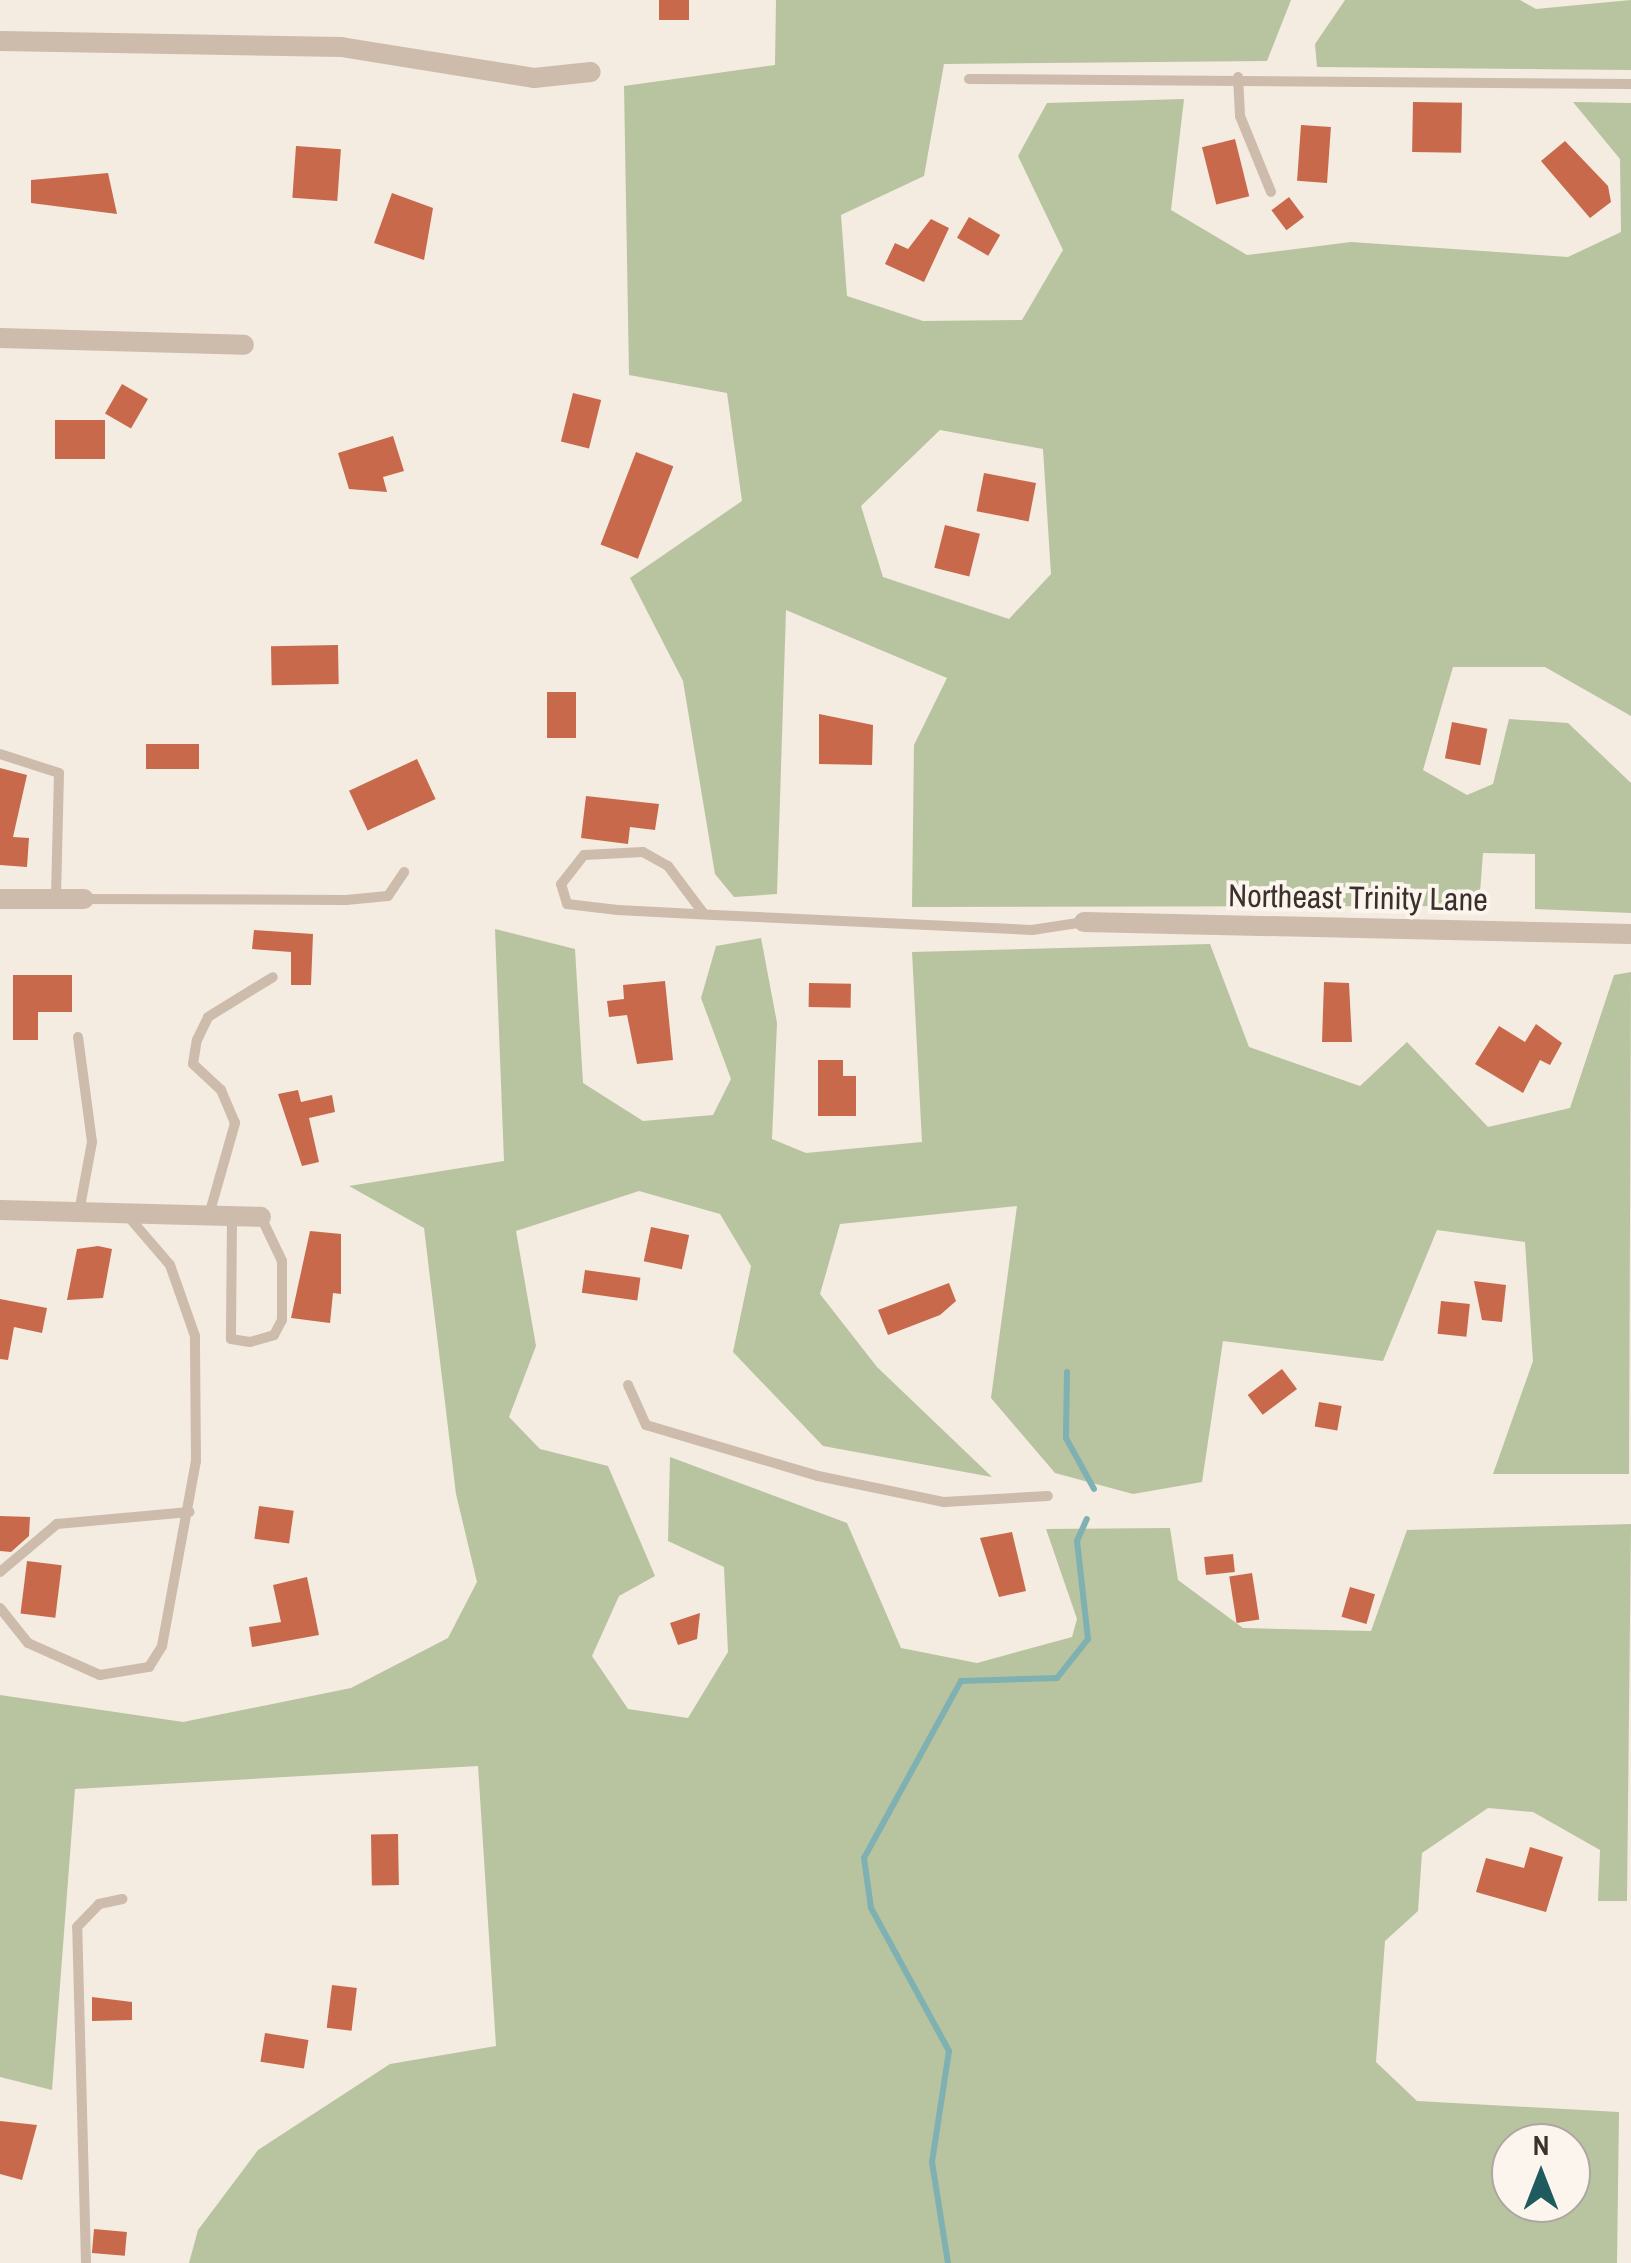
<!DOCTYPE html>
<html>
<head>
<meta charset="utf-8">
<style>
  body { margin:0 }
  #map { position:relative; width:1631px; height:2263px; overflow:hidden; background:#f4ebe1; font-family:"Archivo Narrow",sans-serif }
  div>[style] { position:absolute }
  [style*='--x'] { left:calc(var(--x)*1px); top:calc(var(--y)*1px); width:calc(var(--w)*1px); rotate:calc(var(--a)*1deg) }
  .green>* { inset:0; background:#b8c4a0 }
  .stream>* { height:6px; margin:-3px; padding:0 3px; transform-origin:3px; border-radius:3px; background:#7fb0b2 }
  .building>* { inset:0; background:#c8694b; transform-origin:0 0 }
  .service>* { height:10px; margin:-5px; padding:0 5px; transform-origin:5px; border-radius:5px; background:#cdbbac }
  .minor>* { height:20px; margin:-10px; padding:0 10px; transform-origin:10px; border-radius:10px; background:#cdbbac }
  span { translate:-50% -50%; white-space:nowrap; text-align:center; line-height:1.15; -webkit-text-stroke:8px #fbf5ee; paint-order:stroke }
  .street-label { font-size:32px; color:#3b302b }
  .north { position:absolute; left:1491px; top:2123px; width:100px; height:100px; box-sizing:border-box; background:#fbf5ee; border:2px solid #aea6a0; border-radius:50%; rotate:0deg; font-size:28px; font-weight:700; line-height:40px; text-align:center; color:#3b302b }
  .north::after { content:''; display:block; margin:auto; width:35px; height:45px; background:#1f5a5e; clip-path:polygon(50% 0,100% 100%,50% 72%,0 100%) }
</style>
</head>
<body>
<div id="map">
  <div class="green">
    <i style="clip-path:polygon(evenodd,776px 0,1291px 0,1267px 61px,944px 64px,924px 176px,841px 215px,847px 296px,923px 321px,1022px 320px,1063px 250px,1018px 156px,1047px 103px,1184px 99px,1171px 210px,1247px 255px,1351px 242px,1568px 257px,1621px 232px,1620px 159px,1573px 102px,1631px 103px,1631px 716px,1545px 667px,1453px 667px,1423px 770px,1467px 795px,1493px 784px,1509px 719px,1568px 723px,1631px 783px,1631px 913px,1535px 909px,1535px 854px,1483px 853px,1479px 906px,912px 907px,914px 745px,947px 678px,786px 610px,777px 894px,734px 897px,715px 874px,683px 681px,630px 578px,742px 501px,727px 393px,629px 375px,624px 86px,775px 65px,776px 0,940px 430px,1043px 449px,1051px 574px,1009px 619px,883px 577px,861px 506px,940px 430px)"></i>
    <i style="clip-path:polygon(1345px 0,1520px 0,1536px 9px,1631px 0,1631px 70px,1317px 67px,1315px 44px)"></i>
    <i style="clip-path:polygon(evenodd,495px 929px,575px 949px,583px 1083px,643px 1121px,713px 1115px,731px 1079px,701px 998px,716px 946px,761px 938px,777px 1023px,772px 1139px,806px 1153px,922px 1142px,912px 952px,1210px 944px,1249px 1047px,1360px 1086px,1407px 1042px,1488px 1127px,1570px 1108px,1614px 975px,1631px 972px,1629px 1474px,1493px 1474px,1533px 1361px,1525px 1242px,1437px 1230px,1383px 1361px,1223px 1341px,1202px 1482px,1133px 1494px,1055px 1473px,991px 1398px,1017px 1206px,840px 1224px,820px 1294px,877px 1367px,992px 1477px,823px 1446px,733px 1352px,751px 1266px,720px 1214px,639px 1191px,516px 1231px,536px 1346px,509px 1417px,540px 1449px,608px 1466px,655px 1576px,619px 1596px,592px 1656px,628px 1709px,688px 1718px,728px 1652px,724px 1567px,668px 1541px,670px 1457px,847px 1523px,901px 1648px,977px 1663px,1072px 1637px,1077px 1619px,1046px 1529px,1170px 1528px,1178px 1580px,1243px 1628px,1371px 1631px,1407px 1530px,1631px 1524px,1627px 1901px,1598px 1901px,1600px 1850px,1533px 1812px,1488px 1808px,1422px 1853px,1418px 1911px,1385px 1941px,1376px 2062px,1417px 2101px,1619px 2112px,1617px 2263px,189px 2263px,198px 2230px,258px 2150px,390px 2064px,496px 2046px,478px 1766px,75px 1789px,52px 2090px,0 2077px,0 1695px,183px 1722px,351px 1688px,448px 1638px,477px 1582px,456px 1494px,424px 1228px,349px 1186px,504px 1161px,495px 929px,1511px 2143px,1571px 2143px,1571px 2203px,1511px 2203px,1511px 2143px)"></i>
  </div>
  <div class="stream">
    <i style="--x:1067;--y:1372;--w:66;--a:90.9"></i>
    <i style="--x:1066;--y:1438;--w:58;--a:61.2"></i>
    <i style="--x:948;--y:2263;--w:102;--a:-99"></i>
    <i style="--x:932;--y:2162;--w:112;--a:-81.3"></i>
    <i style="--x:949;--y:2051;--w:163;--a:-118.6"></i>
    <i style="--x:871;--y:1908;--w:50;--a:-98"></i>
    <i style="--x:864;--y:1858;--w:202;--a:-61.3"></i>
    <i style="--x:961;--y:1681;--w:96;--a:-1.8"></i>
    <i style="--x:1057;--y:1678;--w:50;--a:-51.5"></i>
    <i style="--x:1088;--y:1639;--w:99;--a:-96.4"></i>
    <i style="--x:1077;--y:1541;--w:24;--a:-66"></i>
  </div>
  <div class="building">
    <i style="left:659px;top:0;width:30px;height:20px"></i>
    <i style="left:1413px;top:102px;width:49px;height:50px;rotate:1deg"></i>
    <i style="left:1301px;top:125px;width:30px;height:56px;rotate:4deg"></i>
    <i style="left:1235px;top:139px;width:59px;height:34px;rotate:76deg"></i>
    <i style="clip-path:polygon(1565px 141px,1608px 186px,1611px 202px,1590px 218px,1541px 161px)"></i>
    <i style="left:296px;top:146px;width:45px;height:52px;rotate:4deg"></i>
    <i style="clip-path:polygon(108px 173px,117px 214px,31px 203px,31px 180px)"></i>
    <i style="clip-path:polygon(392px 193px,433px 208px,424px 260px,374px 243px)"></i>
    <i style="left:1289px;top:197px;width:25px;height:22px;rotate:53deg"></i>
    <i style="left:969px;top:217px;width:36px;height:24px;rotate:30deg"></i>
    <i style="clip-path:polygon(931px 219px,949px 228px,924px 282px,885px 264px,895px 243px,908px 249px)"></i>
    <i style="left:122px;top:384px;width:30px;height:34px;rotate:30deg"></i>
    <i style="left:573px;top:393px;width:29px;height:50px;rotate:14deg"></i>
    <i style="left:55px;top:420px;width:50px;height:39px"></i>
    <i style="clip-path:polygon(393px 436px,404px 471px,383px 477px,387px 492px,349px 489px,338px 453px)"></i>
    <i style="left:636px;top:452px;width:40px;height:99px;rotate:21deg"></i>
    <i style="left:984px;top:473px;width:53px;height:39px;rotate:11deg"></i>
    <i style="left:945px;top:525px;width:36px;height:44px;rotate:14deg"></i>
    <i style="left:338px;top:645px;width:39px;height:67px;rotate:89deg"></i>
    <i style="left:547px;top:692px;width:29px;height:46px"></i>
    <i style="clip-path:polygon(819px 714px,873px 725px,872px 765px,819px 764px)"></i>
    <i style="left:1452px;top:722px;width:36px;height:37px;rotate:11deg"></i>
    <i style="left:199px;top:744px;width:25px;height:53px;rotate:90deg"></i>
    <i style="left:417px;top:759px;width:44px;height:75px;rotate:65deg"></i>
    <i style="clip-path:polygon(0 768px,27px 775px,13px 837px,29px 838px,27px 867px,0 865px)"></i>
    <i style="clip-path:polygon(586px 796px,659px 804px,655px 830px,630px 827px,628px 844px,581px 838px)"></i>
    <i style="clip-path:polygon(254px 930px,313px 934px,311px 985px,291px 985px,291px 952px,252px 949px)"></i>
    <i style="clip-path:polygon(13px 975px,72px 975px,72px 1012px,38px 1012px,38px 1040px,13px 1040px)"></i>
    <i style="clip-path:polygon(665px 981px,673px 1060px,637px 1064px,627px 1015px,609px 1017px,607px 1001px,624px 999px,623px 985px)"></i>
    <i style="clip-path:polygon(1324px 982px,1349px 983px,1352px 1042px,1322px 1042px)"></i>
    <i style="left:809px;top:983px;width:42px;height:24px;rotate:1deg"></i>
    <i style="clip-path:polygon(1536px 1024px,1562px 1043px,1550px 1065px,1540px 1060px,1523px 1093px,1475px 1064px,1499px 1026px,1525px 1042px)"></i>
    <i style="clip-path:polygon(818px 1060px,843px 1060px,843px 1076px,856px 1076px,856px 1116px,818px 1116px)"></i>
    <i style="clip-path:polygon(298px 1090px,301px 1102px,332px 1095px,335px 1112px,309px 1118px,319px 1162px,302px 1166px,278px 1094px)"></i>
    <i style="left:651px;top:1227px;width:39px;height:35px;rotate:12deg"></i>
    <i style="clip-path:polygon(310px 1231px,341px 1234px,341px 1294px,333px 1293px,330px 1323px,291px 1318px)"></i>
    <i style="clip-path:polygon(98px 1246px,112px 1249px,103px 1298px,67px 1300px,77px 1249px)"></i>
    <i style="left:585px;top:1270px;width:56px;height:23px;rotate:8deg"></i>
    <i style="clip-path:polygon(1474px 1281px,1506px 1285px,1502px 1322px,1482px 1320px)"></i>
    <i style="clip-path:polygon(949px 1283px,956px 1301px,940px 1315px,888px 1335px,878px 1310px)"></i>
    <i style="clip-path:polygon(0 1299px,47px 1308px,42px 1333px,14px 1327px,8px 1360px,0 1359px)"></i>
    <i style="left:1441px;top:1301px;width:29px;height:33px;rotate:6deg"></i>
    <i style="left:1282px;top:1369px;width:25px;height:43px;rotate:53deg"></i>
    <i style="left:1319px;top:1402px;width:23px;height:25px;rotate:10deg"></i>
    <i style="left:259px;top:1506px;width:35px;height:33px;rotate:8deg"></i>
    <i style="clip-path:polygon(0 1516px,30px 1517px,29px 1536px,11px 1552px,0 1551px)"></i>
    <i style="clip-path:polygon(1012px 1532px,1026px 1591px,999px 1597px,980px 1538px)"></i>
    <i style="left:1233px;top:1554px;width:18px;height:29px;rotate:84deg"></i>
    <i style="left:27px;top:1561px;width:35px;height:53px;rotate:7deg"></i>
    <i style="left:1252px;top:1573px;width:47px;height:23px;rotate:81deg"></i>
    <i style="clip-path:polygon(307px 1577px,319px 1635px,252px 1647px,249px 1627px,281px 1622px,273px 1585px)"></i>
    <i style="left:1350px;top:1587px;width:26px;height:31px;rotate:16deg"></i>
    <i style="clip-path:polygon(700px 1613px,697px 1639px,678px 1645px,670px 1623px)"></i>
    <i style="left:398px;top:1834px;width:51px;height:27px;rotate:89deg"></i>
    <i style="clip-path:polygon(1530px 1847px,1563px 1857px,1546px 1912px,1476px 1892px,1486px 1858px,1524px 1868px)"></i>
    <i style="left:332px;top:1985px;width:25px;height:43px;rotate:7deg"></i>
    <i style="clip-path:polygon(92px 1997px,132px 2002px,132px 2020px,92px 2021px)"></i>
    <i style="left:265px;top:2033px;width:44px;height:29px;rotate:9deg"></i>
    <i style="clip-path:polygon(0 2121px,37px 2125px,22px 2180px,0 2174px)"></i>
    <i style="left:94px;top:2229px;width:33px;height:24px;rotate:5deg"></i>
  </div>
  <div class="service">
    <i style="--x:1238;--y:77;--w:39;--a:87"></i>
    <i style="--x:1240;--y:116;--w:82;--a:67.8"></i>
    <i style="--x:969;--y:79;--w:662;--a:0.43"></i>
    <i style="--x:0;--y:754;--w:62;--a:17.9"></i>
    <i style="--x:59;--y:773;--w:124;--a:91.4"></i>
    <i style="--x:84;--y:899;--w:262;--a:0.2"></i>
    <i style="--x:346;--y:900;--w:42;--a:-5.4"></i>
    <i style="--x:388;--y:896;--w:29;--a:-56"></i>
    <i style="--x:704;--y:914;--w:60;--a:-126.9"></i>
    <i style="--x:668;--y:866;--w:29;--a:-151"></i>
    <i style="--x:643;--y:852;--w:59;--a:177.1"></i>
    <i style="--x:584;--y:855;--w:37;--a:128"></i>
    <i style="--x:561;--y:884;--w:21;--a:73"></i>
    <i style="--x:567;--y:904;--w:51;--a:6.7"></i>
    <i style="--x:618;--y:910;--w:96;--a:3"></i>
    <i style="--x:714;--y:915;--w:318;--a:2.7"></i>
    <i style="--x:1032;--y:930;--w:53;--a:-8.7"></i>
    <i style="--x:78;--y:1037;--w:106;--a:82.4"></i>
    <i style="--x:92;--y:1142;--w:71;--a:100.5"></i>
    <i style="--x:209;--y:1215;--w:96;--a:-74.2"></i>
    <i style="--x:235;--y:1123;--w:36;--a:-113"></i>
    <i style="--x:221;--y:1090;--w:38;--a:-137"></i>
    <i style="--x:193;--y:1064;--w:24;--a:-81"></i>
    <i style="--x:197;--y:1040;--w:25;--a:-64"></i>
    <i style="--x:208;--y:1017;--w:76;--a:-31.6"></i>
    <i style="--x:232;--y:1217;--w:122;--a:90.5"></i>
    <i style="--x:231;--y:1339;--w:19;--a:9"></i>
    <i style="--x:250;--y:1342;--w:25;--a:-16"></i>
    <i style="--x:274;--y:1335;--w:17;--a:-62"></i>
    <i style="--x:282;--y:1320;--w:59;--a:-90"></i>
    <i style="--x:282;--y:1261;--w:49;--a:-115.5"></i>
    <i style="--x:628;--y:1385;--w:44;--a:65.8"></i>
    <i style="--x:646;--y:1425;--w:179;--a:16.5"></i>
    <i style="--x:818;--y:1476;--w:129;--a:11.7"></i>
    <i style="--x:944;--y:1502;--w:104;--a:-3.3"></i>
    <i style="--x:0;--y:1572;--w:75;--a:-40.1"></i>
    <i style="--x:57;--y:1524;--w:133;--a:-5.2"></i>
    <i style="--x:0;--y:1608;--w:45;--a:51.3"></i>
    <i style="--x:28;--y:1643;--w:79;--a:24"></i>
    <i style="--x:100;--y:1675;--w:50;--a:-9.3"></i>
    <i style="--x:149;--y:1667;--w:25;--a:-58"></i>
    <i style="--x:162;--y:1646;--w:188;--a:-79.6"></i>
    <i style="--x:196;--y:1461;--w:125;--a:-90.5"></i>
    <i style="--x:195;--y:1336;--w:75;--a:-109.4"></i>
    <i style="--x:170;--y:1265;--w:65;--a:-130.6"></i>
    <i style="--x:86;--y:2263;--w:336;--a:-91.5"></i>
    <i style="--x:77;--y:1927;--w:32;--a:-46"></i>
    <i style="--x:99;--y:1904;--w:24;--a:-12"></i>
  </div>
  <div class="minor">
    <i style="--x:0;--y:41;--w:341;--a:1"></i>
    <i style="--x:341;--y:47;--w:195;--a:9.1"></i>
    <i style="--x:534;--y:78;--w:57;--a:-6"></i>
    <i style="--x:0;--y:338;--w:244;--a:1.6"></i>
    <i style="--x:0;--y:899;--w:84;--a:0"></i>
    <i style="--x:1084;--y:922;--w:547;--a:1.26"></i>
    <i style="--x:0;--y:1210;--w:261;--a:1.5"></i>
  </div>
  <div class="street-label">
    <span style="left:1358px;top:898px;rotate:1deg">Northeast Trinity Lane</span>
  </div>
  <div class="north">N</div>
</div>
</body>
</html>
